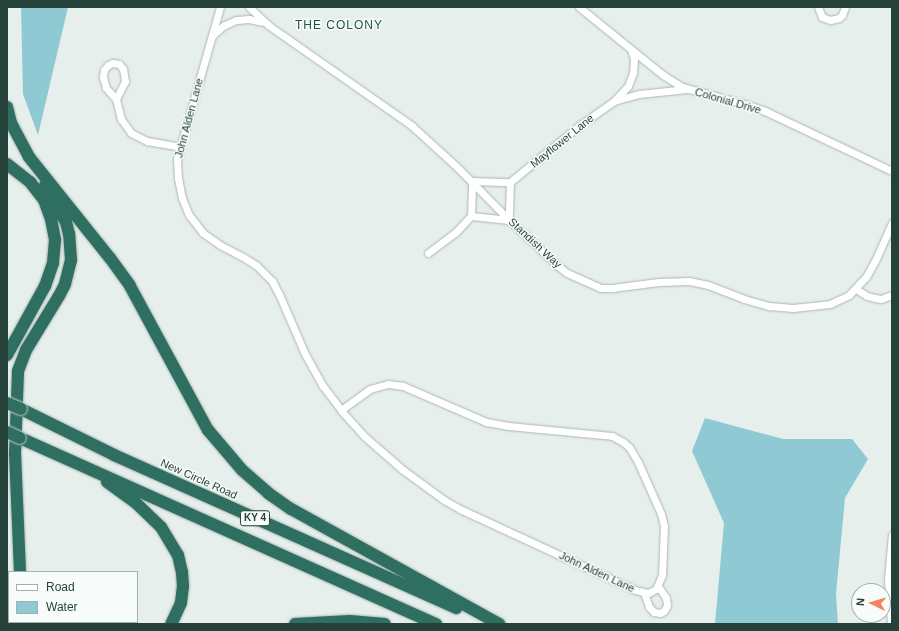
<!DOCTYPE html>
<html>
<head>
<meta charset="utf-8">
<style>
  body { margin:0 }
  #map { position:relative; width:899px; height:631px; overflow:hidden; background:#e6efeb; font-family:Helvetica,sans-serif }
  div>[style] { position:absolute }
  [style*='--x'] { left:calc(var(--x)*1px); top:calc(var(--y)*1px); width:calc(var(--w)*1px); rotate:calc(var(--a)*1deg) }
  .water>* { inset:0; background:#8ec9d4 }
  .roads { filter:drop-shadow(0 0 1px #a8b8b2) drop-shadow(0 0 1px #a8b8b2) }
  .street>* { height:7px; margin:-3.5px; padding:0 3.5px; transform-origin:3.5px; border-radius:3.5px; background:#fff }
  .highway>* { height:12px; margin:-6px; padding:0 6px; transform-origin:6px; border-radius:6px; background:#2f6f62 }
  .bridges { filter:drop-shadow(0 0 1px #c2cac8) drop-shadow(0 0 1px #c2cac8) }
  .highway-bridge>* { height:12px; margin:-6px; padding:0 6px; transform-origin:6px; border-radius:6px; background:#2f6f62 }
  span { translate:-50% -50%; white-space:nowrap; text-align:center; line-height:1.15; -webkit-text-stroke:3px #f7fbf9; paint-order:stroke }
  .shield-label span { padding:1px 3px; background:#f7fbf9; border:1px solid; border-radius:3px; -webkit-text-stroke-width:0 }
  .shield-label { font-size:10px; color:#24423a; font-weight:700 }
  .street-label { font-size:11px; color:#24423a }
  .neighbourhood-label { font-size:12px; color:#1f5548; letter-spacing:1px }
  .frame { position:absolute; inset:0; border:8px solid #24423a; pointer-events:none }
  .legend { position:absolute; left:8px; top:571px; width:130px; height:52px; box-sizing:border-box; background:#f7fbf9; border:1px solid #a3b1ad; margin:0; padding:5px 7px; list-style:none; font-size:12px; color:#24423a }
  .legend li { display:flex; align-items:center; gap:8px; height:20px }
  .legend b { width:20px; border:1px solid #a3b1ad }
  .north { position:absolute; left:851px; top:583px; width:40px; height:40px; box-sizing:border-box; background:#f7fbf9; border:1px solid #a3b1ad; border-radius:50%; rotate:275deg; font-size:11px; font-weight:700; line-height:16px; text-align:center; color:#24423a }
  .north::after { content:''; display:block; margin:auto; width:14px; height:18px; background:#f4845f; clip-path:polygon(50% 0,100% 100%,50% 72%,0 100%) }
</style>
</head>
<body>
<div id="map">
  <div class="water">
    <i style="clip-path:polygon(21px 7px,68px 7px,38px 135px,23px 94px)"></i>
    <i style="clip-path:polygon(705px 418px,783px 439px,852px 439px,868px 459px,845px 498px,836px 594px,838px 624px,715px 624px,724px 523px,692px 451px)"></i>
  </div>
  <div class="roads">
    <div class="street">
      <i style="--x:220;--y:7;--w:158;--a:105.8"></i>
      <i style="--x:177;--y:159;--w:19;--a:87"></i>
      <i style="--x:178;--y:178;--w:20;--a:79"></i>
      <i style="--x:182;--y:198;--w:18;--a:68"></i>
      <i style="--x:189;--y:215;--w:23;--a:52"></i>
      <i style="--x:203;--y:233;--w:21;--a:35"></i>
      <i style="--x:220;--y:245;--w:26;--a:28"></i>
      <i style="--x:243;--y:257;--w:15;--a:32"></i>
      <i style="--x:256;--y:265;--w:23;--a:45"></i>
      <i style="--x:272;--y:281;--w:15;--a:62"></i>
      <i style="--x:279;--y:294;--w:65;--a:66.6"></i>
      <i style="--x:305;--y:354;--w:37;--a:61"></i>
      <i style="--x:323;--y:386;--w:30;--a:53"></i>
      <i style="--x:249;--y:7;--w:26;--a:43"></i>
      <i style="--x:268;--y:25;--w:176;--a:35"></i>
      <i style="--x:412;--y:126;--w:61;--a:42.3"></i>
      <i style="--x:457;--y:167;--w:74;--a:45.5"></i>
      <i style="--x:509;--y:220;--w:67;--a:43.2"></i>
      <i style="--x:558;--y:266;--w:11;--a:38"></i>
      <i style="--x:567;--y:273;--w:37;--a:24"></i>
      <i style="--x:601;--y:288;--w:11;--a:0"></i>
      <i style="--x:612;--y:288;--w:47;--a:-7.3"></i>
      <i style="--x:659;--y:282;--w:30;--a:-2"></i>
      <i style="--x:689;--y:281;--w:19;--a:12"></i>
      <i style="--x:708;--y:285;--w:39;--a:21"></i>
      <i style="--x:744;--y:299;--w:26;--a:16"></i>
      <i style="--x:769;--y:306;--w:24;--a:5"></i>
      <i style="--x:793;--y:308;--w:37;--a:-6"></i>
      <i style="--x:830;--y:304;--w:21;--a:-25"></i>
      <i style="--x:849;--y:295;--w:25;--a:-47"></i>
      <i style="--x:866;--y:277;--w:18;--a:-61"></i>
      <i style="--x:875;--y:261;--w:42;--a:-65.9"></i>
      <i style="--x:579;--y:7;--w:108;--a:39"></i>
      <i style="--x:663;--y:75;--w:22;--a:32"></i>
      <i style="--x:682;--y:87;--w:68;--a:15.3"></i>
      <i style="--x:748;--y:105;--w:18;--a:19"></i>
      <i style="--x:765;--y:111;--w:140;--a:25.3"></i>
      <i style="--x:818;--y:7;--w:11;--a:68"></i>
      <i style="--x:822;--y:17;--w:9;--a:21"></i>
      <i style="--x:830;--y:20;--w:9;--a:-13"></i>
      <i style="--x:839;--y:18;--w:4;--a:-45"></i>
      <i style="--x:842;--y:15;--w:9;--a:-69"></i>
      <i style="--x:212;--y:36;--w:15;--a:-42"></i>
      <i style="--x:223;--y:26;--w:14;--a:-25"></i>
      <i style="--x:236;--y:20;--w:13;--a:-4"></i>
      <i style="--x:249;--y:19;--w:13;--a:13"></i>
      <i style="--x:116;--y:99;--w:20;--a:-63"></i>
      <i style="--x:125;--y:81;--w:12;--a:-99"></i>
      <i style="--x:123;--y:69;--w:6;--a:-129"></i>
      <i style="--x:119;--y:64;--w:6;--a:-171"></i>
      <i style="--x:113;--y:63;--w:5;--a:158"></i>
      <i style="--x:108;--y:65;--w:6;--a:129"></i>
      <i style="--x:104;--y:70;--w:7;--a:98"></i>
      <i style="--x:103;--y:77;--w:11;--a:75"></i>
      <i style="--x:106;--y:88;--w:15;--a:48"></i>
      <i style="--x:116;--y:99;--w:21;--a:76"></i>
      <i style="--x:121;--y:119;--w:17;--a:54"></i>
      <i style="--x:131;--y:133;--w:18;--a:27"></i>
      <i style="--x:147;--y:141;--w:34;--a:10"></i>
      <i style="--x:615;--y:100;--w:19;--a:-47"></i>
      <i style="--x:628;--y:86;--w:14;--a:-69"></i>
      <i style="--x:633;--y:73;--w:14;--a:-86"></i>
      <i style="--x:634;--y:59;--w:10;--a:-107"></i>
      <i style="--x:510;--y:182;--w:90;--a:-39.2"></i>
      <i style="--x:580;--y:125;--w:42;--a:-35.2"></i>
      <i style="--x:614;--y:101;--w:26;--a:-16"></i>
      <i style="--x:639;--y:94;--w:48;--a:-5.9"></i>
      <i style="--x:428;--y:253;--w:34;--a:-37"></i>
      <i style="--x:455;--y:233;--w:23;--a:-47"></i>
      <i style="--x:471;--y:216;--w:35;--a:-88"></i>
      <i style="--x:472;--y:181;--w:38;--a:2"></i>
      <i style="--x:510;--y:182;--w:38;--a:92"></i>
      <i style="--x:509;--y:220;--w:38;--a:-174"></i>
      <i style="--x:856;--y:289;--w:13;--a:32"></i>
      <i style="--x:867;--y:296;--w:8;--a:14"></i>
      <i style="--x:875;--y:298;--w:6;--a:9"></i>
      <i style="--x:881;--y:299;--w:12;--a:-20"></i>
      <i style="--x:388;--y:384;--w:15;--a:8"></i>
      <i style="--x:403;--y:386;--w:90;--a:23.4"></i>
      <i style="--x:486;--y:422;--w:23;--a:10"></i>
      <i style="--x:509;--y:426;--w:103;--a:5.5"></i>
      <i style="--x:612;--y:436;--w:13;--a:29"></i>
      <i style="--x:623;--y:442;--w:8;--a:40"></i>
      <i style="--x:629;--y:447;--w:17;--a:59"></i>
      <i style="--x:638;--y:462;--w:57;--a:66.1"></i>
      <i style="--x:661;--y:514;--w:12;--a:76"></i>
      <i style="--x:664;--y:526;--w:49;--a:92.3"></i>
      <i style="--x:662;--y:575;--w:15;--a:113"></i>
      <i style="--x:656;--y:589;--w:9;--a:153"></i>
      <i style="--x:648;--y:593;--w:13;--a:-167"></i>
      <i style="--x:635;--y:590;--w:193;--a:-155.2"></i>
      <i style="--x:460;--y:509;--w:18;--a:-151"></i>
      <i style="--x:444;--y:500;--w:51;--a:-143.8"></i>
      <i style="--x:403;--y:470;--w:50;--a:-139"></i>
      <i style="--x:365;--y:437;--w:36;--a:-132"></i>
      <i style="--x:341;--y:410;--w:36;--a:-36"></i>
      <i style="--x:370;--y:389;--w:19;--a:-16"></i>
      <i style="--x:644;--y:593;--w:15;--a:70"></i>
      <i style="--x:649;--y:607;--w:7;--a:45"></i>
      <i style="--x:654;--y:612;--w:6;--a:9"></i>
      <i style="--x:660;--y:613;--w:4;--a:-27"></i>
      <i style="--x:664;--y:611;--w:7;--a:-63"></i>
      <i style="--x:667;--y:605;--w:7;--a:-98"></i>
      <i style="--x:666;--y:598;--w:14;--a:-124"></i>
      <i style="--x:891;--y:624;--w:45;--a:-93.8"></i>
      <i style="--x:888;--y:579;--w:44;--a:-84.8"></i>
    </div>
    <div class="highway">
      <i style="--x:7;--y:107;--w:16;--a:76"></i>
      <i style="--x:11;--y:123;--w:38;--a:62"></i>
      <i style="--x:29;--y:157;--w:129;--a:51.3"></i>
      <i style="--x:110;--y:258;--w:34;--a:54"></i>
      <i style="--x:130;--y:286;--w:164;--a:61.6"></i>
      <i style="--x:208;--y:430;--w:52;--a:49.6"></i>
      <i style="--x:242;--y:470;--w:35;--a:41"></i>
      <i style="--x:268;--y:493;--w:28;--a:35"></i>
      <i style="--x:291;--y:509;--w:238;--a:28.9"></i>
      <i style="--x:7;--y:164;--w:29;--a:38"></i>
      <i style="--x:30;--y:182;--w:23;--a:52"></i>
      <i style="--x:44;--y:200;--w:20;--a:70"></i>
      <i style="--x:51;--y:219;--w:21;--a:79"></i>
      <i style="--x:55;--y:240;--w:23;--a:95"></i>
      <i style="--x:53;--y:263;--w:24;--a:109"></i>
      <i style="--x:45;--y:286;--w:79;--a:118.8"></i>
      <i style="--x:21;--y:409;--w:104;--a:26.3"></i>
      <i style="--x:114;--y:455;--w:375;--a:24.1"></i>
      <i style="--x:20;--y:438;--w:456;--a:24.1"></i>
      <i style="--x:107;--y:482;--w:34;--a:36"></i>
      <i style="--x:135;--y:502;--w:36;--a:44"></i>
      <i style="--x:161;--y:527;--w:33;--a:59"></i>
      <i style="--x:178;--y:555;--w:17;--a:77"></i>
      <i style="--x:182;--y:572;--w:14;--a:86"></i>
      <i style="--x:183;--y:586;--w:17;--a:97"></i>
      <i style="--x:181;--y:603;--w:23;--a:115"></i>
      <i style="--x:20;--y:572;--w:118;--a:-92.4"></i>
      <i style="--x:15;--y:454;--w:83;--a:-87.9"></i>
      <i style="--x:18;--y:371;--w:22;--a:-69"></i>
      <i style="--x:26;--y:350;--w:63;--a:-58.6"></i>
      <i style="--x:59;--y:296;--w:13;--a:-63"></i>
      <i style="--x:65;--y:284;--w:25;--a:-76"></i>
      <i style="--x:71;--y:260;--w:26;--a:-94"></i>
      <i style="--x:69;--y:234;--w:12;--a:-104"></i>
      <i style="--x:66;--y:222;--w:28;--a:-122"></i>
      <i style="--x:51;--y:198;--w:14;--a:-115"></i>
      <i style="--x:28;--y:622;--w:2;--a:63"></i>
      <i style="--x:295;--y:624;--w:55;--a:-3.1"></i>
      <i style="--x:350;--y:621;--w:35;--a:5"></i>
    </div>
  </div>
  <div class="bridges">
    <div class="highway-bridge">
      <i style="--x:7;--y:403;--w:15;--a:23"></i>
      <i style="--x:7;--y:432;--w:14;--a:25"></i>
    </div>
  </div>
  <div class="shield-label">
    <span style="left:255px;top:518px">KY 4</span>
  </div>
  <div class="street-label">
    <span style="left:728px;top:101px;rotate:16deg">Colonial Drive</span>
    <span style="left:189px;top:118px;rotate:-75deg">John Alden Lane</span>
    <span style="left:562px;top:141px;rotate:-39deg">Mayflower Lane</span>
    <span style="left:535px;top:243px;rotate:43deg">Standish Way</span>
    <span style="left:199px;top:479px;rotate:24deg">New Circle Road</span>
    <span style="left:597px;top:572px;rotate:25deg">John Alden Lane</span>
  </div>
  <div class="neighbourhood-label">
    <span style="left:339px;top:26px">THE COLONY</span>
  </div>
  <div class="frame"></div>
  <ul class="legend">
  <li><b style="height:5px;background:#fff"></b>Road</li>
  <li><b style="height:11px;background:#8ec9d4"></b>Water</li>
  </ul>
  <div class="north">N</div>
</div>
</body>
</html>
